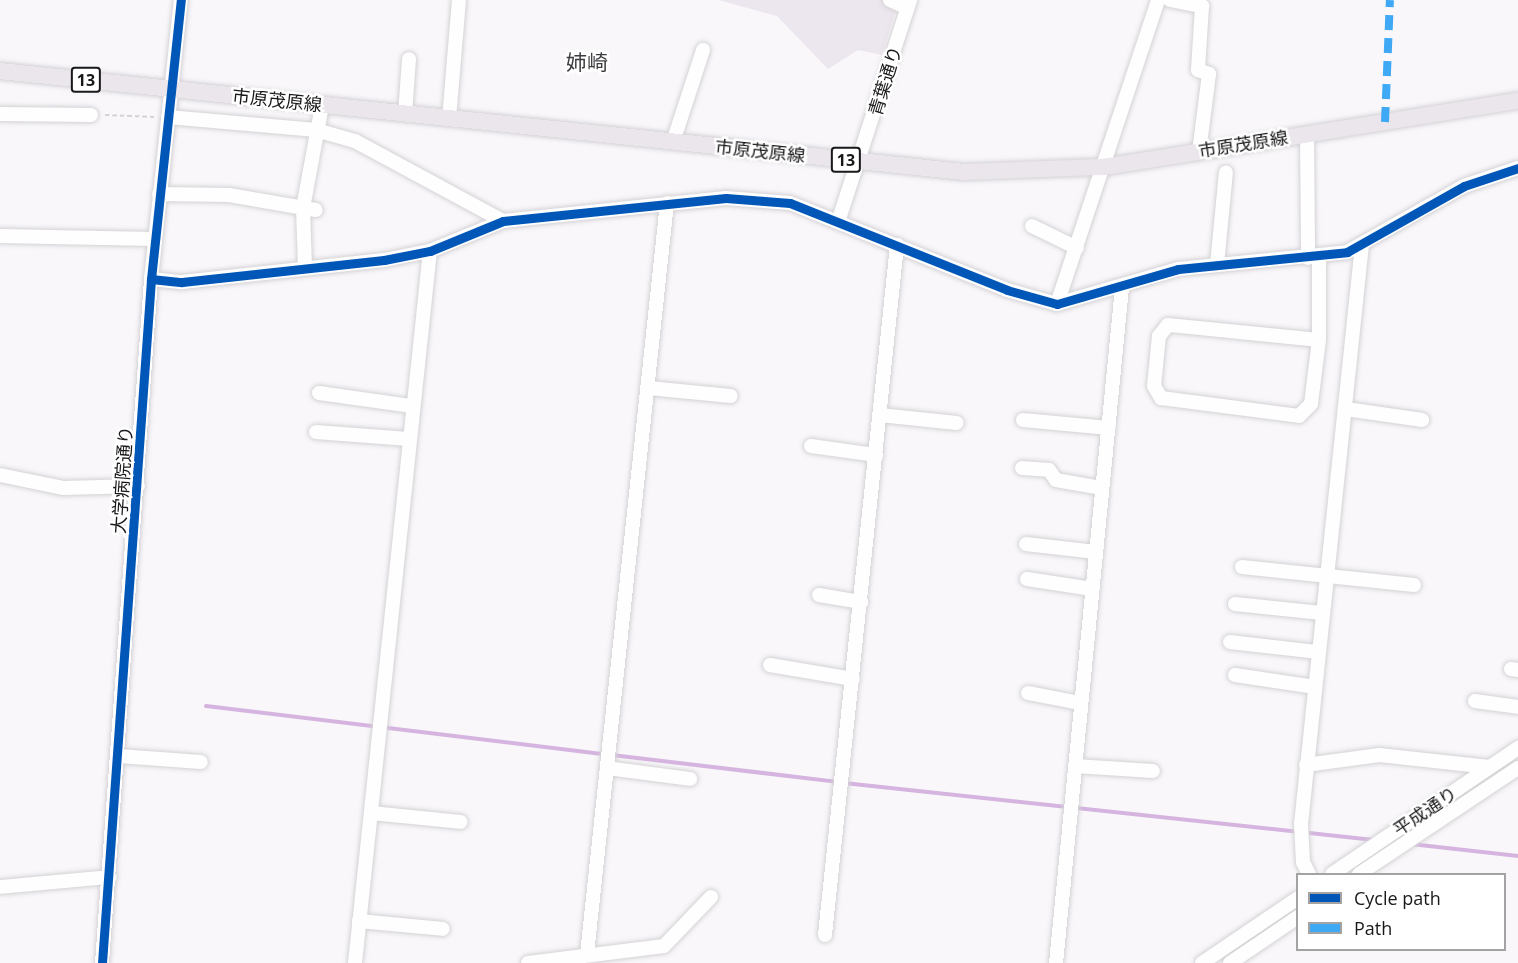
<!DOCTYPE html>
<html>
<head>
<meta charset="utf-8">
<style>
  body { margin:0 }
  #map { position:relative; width:1518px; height:963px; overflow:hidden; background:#f9f7fa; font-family:"Open Sans","Noto Sans JP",sans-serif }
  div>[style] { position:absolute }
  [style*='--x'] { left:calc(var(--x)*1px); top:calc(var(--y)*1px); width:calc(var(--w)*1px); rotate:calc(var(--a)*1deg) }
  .built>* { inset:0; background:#ece6ee }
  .stream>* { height:4px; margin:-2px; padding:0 2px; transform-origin:2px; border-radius:2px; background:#d5b4df }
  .path>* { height:2px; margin-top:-1px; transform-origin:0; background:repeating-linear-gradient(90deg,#d4d2d4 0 4.5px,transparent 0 7.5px) }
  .roads { filter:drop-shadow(0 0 2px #d4d2d5) drop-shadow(0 0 2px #d4d2d5) }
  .minor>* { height:14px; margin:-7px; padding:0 7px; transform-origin:7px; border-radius:7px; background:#fefefe }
  .major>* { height:16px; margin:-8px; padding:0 8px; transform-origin:8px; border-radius:8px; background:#ebe5ec }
  .quiet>* { height:8px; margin-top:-4px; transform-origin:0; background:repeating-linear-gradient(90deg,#3fa9f5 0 15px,transparent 0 23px) }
  .cycleway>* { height:9px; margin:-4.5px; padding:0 4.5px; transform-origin:4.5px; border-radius:4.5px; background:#0057b8 }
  span { translate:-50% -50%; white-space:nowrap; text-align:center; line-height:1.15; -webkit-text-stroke:5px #fff; paint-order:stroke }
  .shield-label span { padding:2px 4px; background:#fff; border:2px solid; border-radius:4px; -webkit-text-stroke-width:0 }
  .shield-label { font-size:16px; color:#19181a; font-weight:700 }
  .street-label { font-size:18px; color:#19181a }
  .quarter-label { font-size:21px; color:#3f3c40 }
  .legend { position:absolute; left:1296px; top:873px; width:210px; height:78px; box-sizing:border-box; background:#fff; border:2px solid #a3a3a3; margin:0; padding:8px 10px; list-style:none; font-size:18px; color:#19181a }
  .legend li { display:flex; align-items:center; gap:12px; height:30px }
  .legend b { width:30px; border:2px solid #a3a3a3 }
</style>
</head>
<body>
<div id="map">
  <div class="built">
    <i style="clip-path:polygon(718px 0,899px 0,882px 55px,858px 50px,828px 69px,777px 16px)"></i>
  </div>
  <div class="stream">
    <i style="--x:206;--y:706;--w:401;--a:6.9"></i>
    <i style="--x:612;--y:755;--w:227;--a:6.8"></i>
    <i style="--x:844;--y:783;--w:533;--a:6.14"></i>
    <i style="--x:1411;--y:844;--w:108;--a:6.4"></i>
  </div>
  <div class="path">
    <i style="--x:105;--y:115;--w:51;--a:2.2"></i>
  </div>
  <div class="roads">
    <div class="minor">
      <i style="--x:890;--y:0;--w:19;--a:25"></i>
      <i style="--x:1170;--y:0;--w:33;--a:11"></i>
      <i style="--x:1202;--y:6;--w:64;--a:93.6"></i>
      <i style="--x:1198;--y:70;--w:12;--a:20"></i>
      <i style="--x:1209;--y:74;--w:79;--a:97.3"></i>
      <i style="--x:0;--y:114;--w:91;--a:0.6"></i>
      <i style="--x:405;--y:114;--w:55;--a:-85.8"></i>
      <i style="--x:168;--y:117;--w:149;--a:5"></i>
      <i style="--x:316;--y:130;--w:41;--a:15.8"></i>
      <i style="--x:355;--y:141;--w:168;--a:28.4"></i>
      <i style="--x:449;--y:119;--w:119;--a:-85.2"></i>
      <i style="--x:1307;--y:134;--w:124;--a:89.5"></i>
      <i style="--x:673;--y:142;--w:97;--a:-71.9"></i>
      <i style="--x:159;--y:194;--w:70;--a:0.8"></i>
      <i style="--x:229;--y:195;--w:88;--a:9.8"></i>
      <i style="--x:839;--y:219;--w:230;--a:-72"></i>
      <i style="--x:1032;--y:226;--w:50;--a:26.1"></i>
      <i style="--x:0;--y:236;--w:154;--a:1.1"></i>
      <i style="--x:1217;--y:265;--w:93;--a:-84.5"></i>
      <i style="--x:305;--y:268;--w:60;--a:-91.9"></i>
      <i style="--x:303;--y:208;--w:105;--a:-79.5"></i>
      <i style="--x:151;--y:279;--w:31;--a:6"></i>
      <i style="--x:182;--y:282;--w:203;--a:-6.2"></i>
      <i style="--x:384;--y:260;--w:47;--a:-11.1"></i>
      <i style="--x:430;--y:251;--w:79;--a:-22.3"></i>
      <i style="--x:503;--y:221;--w:224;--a:-5.9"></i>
      <i style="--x:726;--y:198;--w:64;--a:4.5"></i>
      <i style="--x:790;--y:203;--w:234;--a:21.8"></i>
      <i style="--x:1007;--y:290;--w:52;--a:15.6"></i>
      <i style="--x:1057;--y:304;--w:126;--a:-16.1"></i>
      <i style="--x:1178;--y:269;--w:170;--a:-5.7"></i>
      <i style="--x:1347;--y:252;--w:134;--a:-29.4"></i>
      <i style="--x:1464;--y:186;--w:57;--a:-18.4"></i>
      <i style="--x:1057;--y:304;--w:320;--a:-71.6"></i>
      <i style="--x:1319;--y:340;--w:152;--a:-174.3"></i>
      <i style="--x:1168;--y:325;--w:14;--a:129"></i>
      <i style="--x:1159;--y:336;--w:50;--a:95.7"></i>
      <i style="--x:1154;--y:386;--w:14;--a:60"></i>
      <i style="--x:1161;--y:398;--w:139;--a:7.4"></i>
      <i style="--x:1299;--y:416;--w:17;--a:-45"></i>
      <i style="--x:1311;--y:404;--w:64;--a:-82.9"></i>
      <i style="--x:1319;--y:340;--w:83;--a:-90"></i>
      <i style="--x:649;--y:388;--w:82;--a:5.6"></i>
      <i style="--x:319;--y:393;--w:94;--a:8"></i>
      <i style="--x:1346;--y:409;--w:77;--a:8.2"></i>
      <i style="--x:880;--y:415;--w:77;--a:5.9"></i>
      <i style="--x:1023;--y:420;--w:86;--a:5.3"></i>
      <i style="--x:316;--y:432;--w:93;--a:4.3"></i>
      <i style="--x:811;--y:446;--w:66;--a:7.9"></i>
      <i style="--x:1022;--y:468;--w:27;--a:4"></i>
      <i style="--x:1049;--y:470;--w:12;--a:55"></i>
      <i style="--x:1056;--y:480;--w:47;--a:9.9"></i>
      <i style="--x:0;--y:475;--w:64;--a:11.7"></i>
      <i style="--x:63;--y:488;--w:75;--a:-1.5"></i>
      <i style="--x:1026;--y:544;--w:70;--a:6.5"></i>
      <i style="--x:1242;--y:567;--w:173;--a:6"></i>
      <i style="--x:1027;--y:579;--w:66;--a:8.7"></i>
      <i style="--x:819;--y:595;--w:43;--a:9.5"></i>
      <i style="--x:1235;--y:604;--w:87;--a:5.9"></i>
      <i style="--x:1230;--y:642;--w:89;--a:6.5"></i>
      <i style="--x:770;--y:665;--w:84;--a:9.6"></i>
      <i style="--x:1511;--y:669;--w:7;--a:8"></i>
      <i style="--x:1235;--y:675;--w:81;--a:8.5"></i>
      <i style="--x:1028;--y:693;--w:53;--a:10.9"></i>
      <i style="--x:1475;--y:701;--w:43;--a:7.9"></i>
      <i style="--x:119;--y:756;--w:82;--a:4.2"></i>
      <i style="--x:1306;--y:765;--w:74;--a:-7.8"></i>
      <i style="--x:1379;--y:755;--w:111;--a:6.2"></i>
      <i style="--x:1075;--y:766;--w:78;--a:3.7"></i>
      <i style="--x:607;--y:768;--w:84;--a:7.5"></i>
      <i style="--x:371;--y:813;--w:90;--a:5.7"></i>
      <i style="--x:1309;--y:874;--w:13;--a:-117"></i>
      <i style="--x:1303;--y:862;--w:38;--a:-93"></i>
      <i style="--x:1301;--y:824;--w:582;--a:-83.99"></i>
      <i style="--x:1332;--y:874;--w:225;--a:-34.1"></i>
      <i style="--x:1359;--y:874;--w:191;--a:-33.7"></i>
      <i style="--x:0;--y:887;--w:110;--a:-5.2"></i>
      <i style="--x:359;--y:921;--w:84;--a:5.4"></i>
      <i style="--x:825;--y:935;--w:694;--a:-84.04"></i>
      <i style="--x:587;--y:954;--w:755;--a:-83.92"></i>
      <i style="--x:102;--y:963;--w:686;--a:-85.9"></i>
      <i style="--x:151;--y:279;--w:281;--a:-83.9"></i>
      <i style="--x:355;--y:963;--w:716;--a:-83.99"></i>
      <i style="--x:528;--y:963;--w:137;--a:-7.1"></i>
      <i style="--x:664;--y:946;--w:68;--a:-46.2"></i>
      <i style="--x:1056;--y:963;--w:679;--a:-84.42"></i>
      <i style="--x:1202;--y:963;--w:116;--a:-34.1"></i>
      <i style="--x:1230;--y:963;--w:82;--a:-34.1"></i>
    </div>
    <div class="major">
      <i style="--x:0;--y:71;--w:970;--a:5.98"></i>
      <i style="--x:965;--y:172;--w:139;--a:-2.1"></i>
      <i style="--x:1104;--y:167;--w:419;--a:-9.1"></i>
    </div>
  </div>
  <div class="quiet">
    <i style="--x:1385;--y:122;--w:122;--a:-87.7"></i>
  </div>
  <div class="cycleway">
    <i style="--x:151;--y:279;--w:31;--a:6"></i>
    <i style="--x:182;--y:282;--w:203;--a:-6.2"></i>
    <i style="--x:384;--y:260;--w:47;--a:-11.1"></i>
    <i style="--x:430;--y:251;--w:79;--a:-22.3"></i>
    <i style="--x:503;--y:221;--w:224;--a:-5.9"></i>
    <i style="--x:726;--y:198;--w:64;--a:4.5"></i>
    <i style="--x:790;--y:203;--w:234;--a:21.8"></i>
    <i style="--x:1007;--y:290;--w:52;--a:15.6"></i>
    <i style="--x:1057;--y:304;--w:126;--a:-16.1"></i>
    <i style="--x:1178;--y:269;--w:170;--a:-5.7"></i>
    <i style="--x:1347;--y:252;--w:134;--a:-29.4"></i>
    <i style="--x:1464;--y:186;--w:57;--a:-18.4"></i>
    <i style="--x:102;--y:963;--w:686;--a:-85.9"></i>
    <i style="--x:151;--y:279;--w:281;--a:-83.9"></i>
  </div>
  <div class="shield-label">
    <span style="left:86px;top:80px">13</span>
    <span style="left:846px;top:160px">13</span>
  </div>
  <div class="street-label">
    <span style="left:885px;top:81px;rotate:-73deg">青葉通り</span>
    <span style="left:277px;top:100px;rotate:6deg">市原茂原線</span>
    <span style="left:1243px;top:144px;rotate:-9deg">市原茂原線</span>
    <span style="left:760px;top:151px;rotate:6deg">市原茂原線</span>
    <span style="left:122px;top:480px;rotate:-86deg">大学病院通り</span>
    <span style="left:1425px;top:811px;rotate:-34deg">平成通り</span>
  </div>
  <div class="quarter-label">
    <span style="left:587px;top:62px">姉崎</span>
  </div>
  <ul class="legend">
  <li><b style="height:8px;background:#0057b8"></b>Cycle path</li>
  <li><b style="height:8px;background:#3fa9f5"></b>Path</li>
  </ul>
</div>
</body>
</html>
